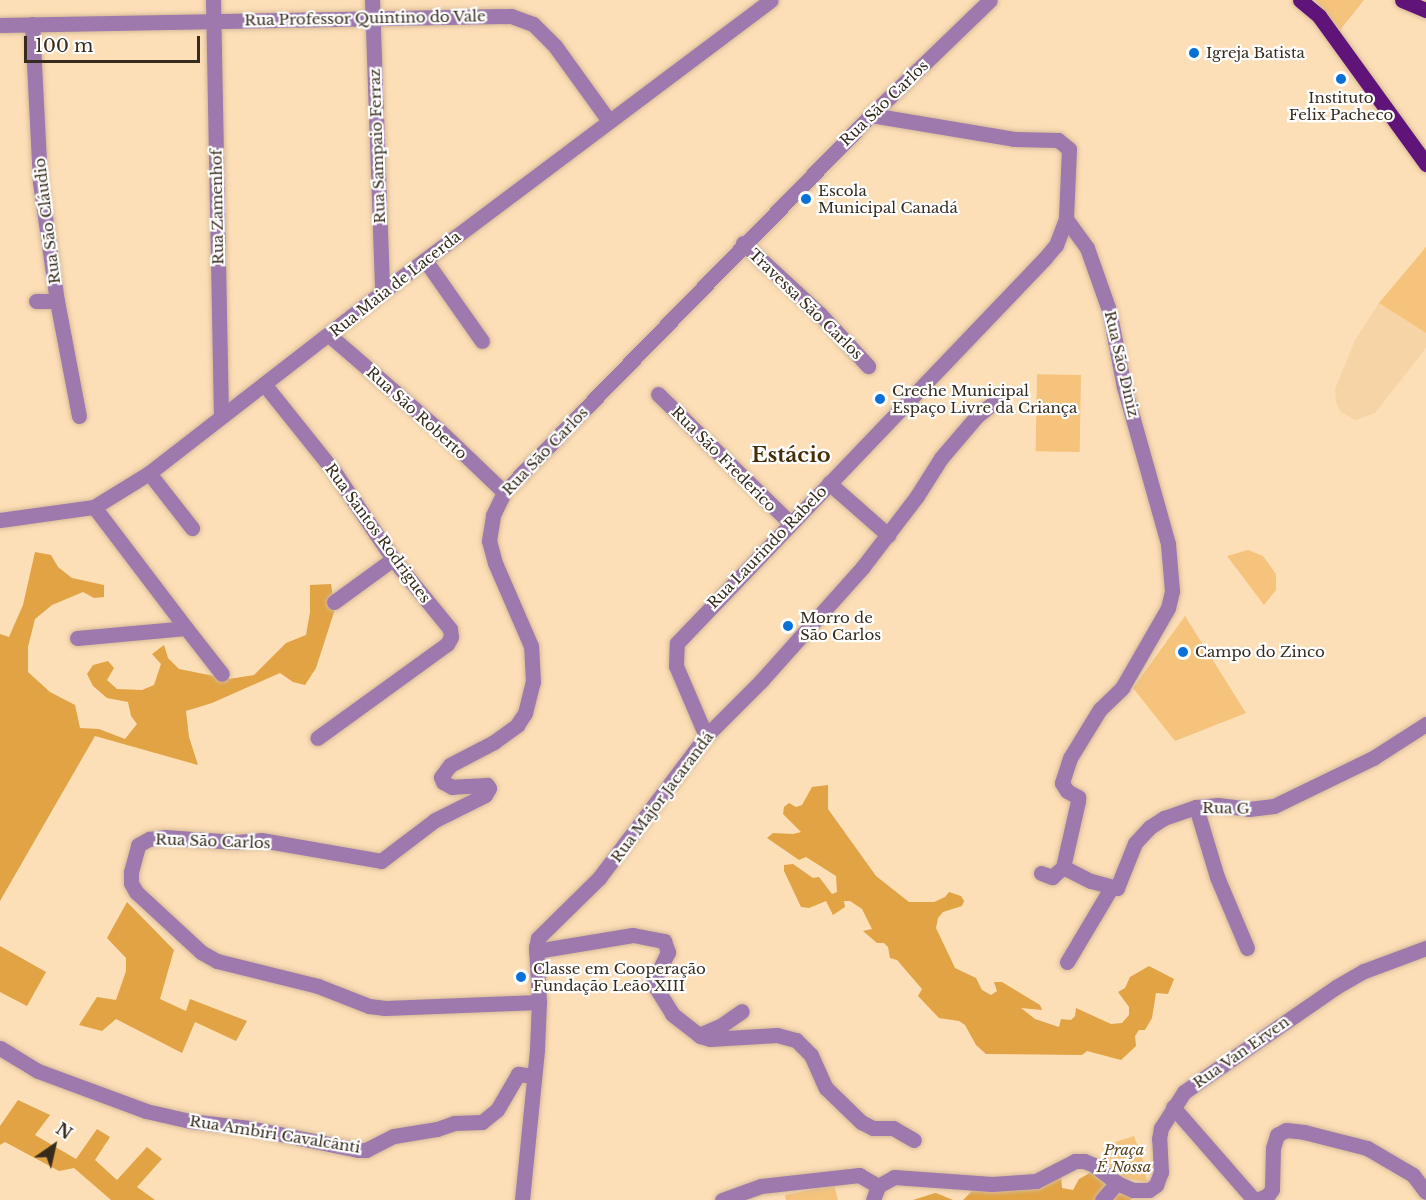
<!DOCTYPE html>
<html>
<head>
<meta charset="utf-8">
<style>
  body { margin:0 }
  #map { position:relative; width:1426px; height:1200px; overflow:hidden; background:#fcdeb7; font-family:"Libre Baskerville",serif }
  div>[style] { position:absolute }
  [style*='--x'] { left:calc(var(--x)*1px); top:calc(var(--y)*1px); width:calc(var(--w)*1px); rotate:calc(var(--a)*1deg) }
  .built>* { inset:0; background:#f6d4a6 }
  .green>* { inset:0; background:#f5c37b; transform-origin:0 0 }
  .forest>* { inset:0; background:#e1a343 }
  .roads { filter:drop-shadow(0 0 2px #d5ba98) drop-shadow(0 0 2px #d5ba98) }
  .minor>* { height:15px; margin:-7.5px; padding:0 7.5px; transform-origin:7.5px; border-radius:7.5px; background:#9d79ad }
  .major>* { height:15px; margin:-7.5px; padding:0 7.5px; transform-origin:7.5px; border-radius:7.5px; background:#60147a }
  .dots>* { width:16px; height:16px; translate:-50% -50%; box-sizing:border-box; border:3px solid #fff; border-radius:50% }
  span { translate:-50% -50%; white-space:nowrap; text-align:center; line-height:1.15; -webkit-text-stroke:4.5px #fff; paint-order:stroke }
  .street-label { font-size:15px; color:#372b1c }
  .poi-label { font-size:15px; color:#372b1c }
  .left { translate:0 -50%; text-align:left }
  .park-label { font-size:15px; color:#594019; font-style:italic }
  .district-label { font-size:21px; color:#452e08; font-weight:700 }
  .north { position:absolute; left:24px; top:1116px; width:60px; height:60px; -webkit-text-stroke:4px #fff; paint-order:stroke; rotate:34deg; font-size:16px; font-weight:700; line-height:24px; text-align:center; color:#372b1c }
  .north::after { content:''; display:block; margin:auto; width:21px; height:27px; background:#372b1c; clip-path:polygon(50% 0,100% 100%,50% 72%,0 100%) }
  .scale { position:absolute; left:24px; top:36px; width:176px; height:27px; box-sizing:border-box; border:3px solid #372b1c; border-top:0; padding-left:8px; font-size:18px; line-height:21px; white-space:nowrap; color:#372b1c; -webkit-text-stroke:4px #fff; paint-order:stroke }
</style>
</head>
<body>
<div id="map">
  <div class="built">
    <i style="clip-path:polygon(1379px 303px,1426px 333px,1426px 348px,1375px 413px,1356px 420px,1341px 412px,1336px 402px,1335px 389px,1355px 340px)"></i>
  </div>
  <div class="green">
    <i style="clip-path:polygon(1315px 0,1364px 0,1340px 30px)"></i>
    <i style="clip-path:polygon(1426px 247px,1426px 333px,1379px 303px)"></i>
    <i style="left:1081px;top:375px;width:77px;height:44px;rotate:91deg"></i>
    <i style="clip-path:polygon(1248px 550px,1263px 556px,1276px 574px,1276px 590px,1264px 605px,1227px 556px)"></i>
    <i style="clip-path:polygon(1185px 616px,1246px 713px,1175px 741px,1133px 688px)"></i>
    <i style="clip-path:polygon(1134px 1136px,1143px 1160px,1147px 1182px,1120px 1177px,1105px 1163px,1104px 1152px,1109px 1144px)"></i>
    <i style="clip-path:polygon(834px 1185px,838px 1200px,786px 1200px,785px 1195px)"></i>
  </div>
  <div class="forest">
    <i style="clip-path:polygon(35px 552px,51px 555px,58px 567px,72px 578px,104px 585px,104px 597px,94px 598px,83px 592px,52px 605px,35px 619px,28px 647px,28px 672px,50px 692px,75px 705px,80px 728px,99px 729px,125px 739px,137px 724px,131px 716px,128px 702px,107px 698px,93px 686px,87px 674px,93px 665px,108px 661px,114px 668px,107px 680px,117px 689px,142px 690px,154px 685px,161px 664px,152px 654px,164px 645px,168px 658px,179px 669px,229px 679px,254px 675px,286px 643px,306px 635px,310px 612px,310px 585px,331px 584px,335px 609px,316px 668px,305px 685px,293px 682px,280px 673px,212px 703px,186px 711px,189px 737px,198px 765px,95px 736px,0 901px,0 634px,9px 637px,23px 605px)"></i>
    <i style="clip-path:polygon(828px 785px,828px 809px,876px 876px,909px 902px,934px 902px,945px 897px,949px 892px,961px 896px,964px 901px,962px 906px,943px 912px,938px 918px,936px 928px,955px 968px,976px 978px,982px 990px,991px 995px,997px 991px,994px 982px,1002px 982px,1040px 1005px,1042px 1010px,1021px 1008px,1035px 1019px,1059px 1027px,1061px 1019px,1071px 1020px,1075px 1016px,1076px 1008px,1111px 1024px,1122px 1023px,1129px 1015px,1129px 1007px,1118px 992px,1125px 988px,1130px 977px,1149px 966px,1174px 979px,1168px 994px,1156px 993px,1152px 1018px,1145px 1030px,1139px 1030px,1135px 1036px,1136px 1046px,1121px 1060px,1087px 1051px,1082px 1055px,986px 1054px,976px 1045px,965px 1025px,959px 1021px,939px 1018px,918px 996px,922px 989px,897px 960px,890px 958px,888px 947px,884px 943px,877px 943px,863px 931px,872px 929px,862px 909px,850px 901px,844px 901px,845px 907px,833px 915px,826px 901px,809px 908px,801px 907px,784px 871px,784px 865px,793px 864px,813px 878px,819px 877px,832px 894px,837px 892px,836px 876px,806px 857px,799px 860px,767px 838px,773px 833px,793px 834px,801px 832px,783px 814px,784px 807px,789px 803px,796px 807px,802px 805px,812px 787px)"></i>
    <i style="clip-path:polygon(127px 902px,174px 950px,160px 999px,186px 1011px,190px 999px,247px 1021px,236px 1041px,195px 1022px,182px 1053px,116px 1019px,102px 1031px,79px 1025px,97px 997px,116px 1000px,126px 971px,126px 958px,107px 938px)"></i>
    <i style="clip-path:polygon(0 946px,46px 972px,27px 1006px,0 992px)"></i>
    <i style="clip-path:polygon(18px 1100px,50px 1115px,35px 1135px,76px 1159px,97px 1129px,110px 1137px,95px 1160px,117px 1180px,147px 1147px,162px 1159px,137px 1187px,155px 1200px,111px 1200px,74px 1168px,59px 1171px,5px 1142px,0 1145px,0 1126px)"></i>
    <i style="clip-path:polygon(1099px 1168px,1141px 1194px,1130px 1200px,963px 1200px,972px 1191px,961px 1184px,1061px 1176px,1062px 1188px,1073px 1190px,1079px 1179px)"></i>
    <i style="clip-path:polygon(936px 1193px,953px 1200px,913px 1200px,935px 1193px)"></i>
  </div>
  <div class="roads">
    <div class="minor">
      <i style="--x:213;--y:0;--w:415;--a:88.9"></i>
      <i style="--x:372;--y:0;--w:292;--a:88"></i>
      <i style="--x:32;--y:24;--w:158;--a:87.1"></i>
      <i style="--x:40;--y:182;--w:120;--a:81.9"></i>
      <i style="--x:57;--y:301;--w:117;--a:79.2"></i>
      <i style="--x:0;--y:25;--w:511;--a:-1.01"></i>
      <i style="--x:511;--y:16;--w:23;--a:20"></i>
      <i style="--x:533;--y:24;--w:31;--a:45"></i>
      <i style="--x:555;--y:46;--w:92;--a:54.2"></i>
      <i style="--x:871;--y:115;--w:145;--a:9.5"></i>
      <i style="--x:1014;--y:139;--w:44;--a:1.3"></i>
      <i style="--x:1058;--y:140;--w:14;--a:39"></i>
      <i style="--x:1069;--y:149;--w:70;--a:92.5"></i>
      <i style="--x:1066;--y:219;--w:36;--a:54"></i>
      <i style="--x:1087;--y:248;--w:66;--a:70.5"></i>
      <i style="--x:1109;--y:310;--w:78;--a:79"></i>
      <i style="--x:1124;--y:387;--w:163;--a:74.3"></i>
      <i style="--x:1168;--y:544;--w:47;--a:85.1"></i>
      <i style="--x:1172;--y:591;--w:17;--a:103"></i>
      <i style="--x:1168;--y:608;--w:92;--a:119.9"></i>
      <i style="--x:1122;--y:688;--w:30;--a:136"></i>
      <i style="--x:1100;--y:709;--w:57;--a:121.5"></i>
      <i style="--x:1070;--y:758;--w:26;--a:108"></i>
      <i style="--x:1062;--y:783;--w:9;--a:58"></i>
      <i style="--x:1067;--y:791;--w:13;--a:29"></i>
      <i style="--x:1078;--y:797;--w:4;--a:90"></i>
      <i style="--x:1078;--y:801;--w:68;--a:102.8"></i>
      <i style="--x:1063;--y:867;--w:31;--a:27"></i>
      <i style="--x:1091;--y:881;--w:27;--a:15"></i>
      <i style="--x:1117;--y:888;--w:48;--a:-68.2"></i>
      <i style="--x:1135;--y:843;--w:22;--a:-47"></i>
      <i style="--x:1150;--y:827;--w:17;--a:-33"></i>
      <i style="--x:1164;--y:818;--w:34;--a:-19"></i>
      <i style="--x:1196;--y:807;--w:22;--a:-5"></i>
      <i style="--x:1218;--y:805;--w:31;--a:7"></i>
      <i style="--x:1249;--y:809;--w:25;--a:-7"></i>
      <i style="--x:1274;--y:806;--w:110;--a:-25.9"></i>
      <i style="--x:1373;--y:758;--w:63;--a:-32.7"></i>
      <i style="--x:743;--y:243;--w:105;--a:42.7"></i>
      <i style="--x:820;--y:314;--w:71;--a:47.3"></i>
      <i style="--x:425;--y:260;--w:99;--a:54.9"></i>
      <i style="--x:36;--y:301;--w:21;--a:0"></i>
      <i style="--x:329;--y:335;--w:144;--a:40.8"></i>
      <i style="--x:438;--y:429;--w:91;--a:43.7"></i>
      <i style="--x:264;--y:384;--w:110;--a:51.3"></i>
      <i style="--x:333;--y:470;--w:107;--a:56"></i>
      <i style="--x:393;--y:559;--w:90;--a:50.8"></i>
      <i style="--x:450;--y:629;--w:8;--a:83"></i>
      <i style="--x:451;--y:637;--w:8;--a:120"></i>
      <i style="--x:447;--y:644;--w:160;--a:144.1"></i>
      <i style="--x:658;--y:394;--w:185;--a:44.3"></i>
      <i style="--x:149;--y:473;--w:70;--a:52"></i>
      <i style="--x:829;--y:483;--w:79;--a:41.4"></i>
      <i style="--x:0;--y:520;--w:95;--a:-7.9"></i>
      <i style="--x:94;--y:507;--w:65;--a:-31.7"></i>
      <i style="--x:149;--y:473;--w:295;--a:-37.8"></i>
      <i style="--x:382;--y:292;--w:486;--a:-36.9"></i>
      <i style="--x:334;--y:602;--w:73;--a:-36.1"></i>
      <i style="--x:186;--y:628;--w:58;--a:52"></i>
      <i style="--x:77;--y:638;--w:109;--a:-5.2"></i>
      <i style="--x:186;--y:628;--w:152;--a:-127.2"></i>
      <i style="--x:706;--y:736;--w:76;--a:-113.2"></i>
      <i style="--x:676;--y:666;--w:23;--a:-88"></i>
      <i style="--x:677;--y:643;--w:533;--a:-46.29"></i>
      <i style="--x:1045;--y:258;--w:17;--a:-50"></i>
      <i style="--x:1056;--y:245;--w:28;--a:-69"></i>
      <i style="--x:1196;--y:807;--w:73;--a:73.3"></i>
      <i style="--x:1217;--y:877;--w:77;--a:67.1"></i>
      <i style="--x:1041;--y:873;--w:12;--a:20"></i>
      <i style="--x:1052;--y:877;--w:15;--a:-42"></i>
      <i style="--x:536;--y:951;--w:98;--a:-9.4"></i>
      <i style="--x:633;--y:935;--w:32;--a:11"></i>
      <i style="--x:664;--y:941;--w:12;--a:70"></i>
      <i style="--x:668;--y:952;--w:34;--a:116"></i>
      <i style="--x:653;--y:983;--w:36;--a:58"></i>
      <i style="--x:672;--y:1014;--w:36;--a:38"></i>
      <i style="--x:700;--y:1036;--w:10;--a:17"></i>
      <i style="--x:710;--y:1039;--w:67;--a:-3.4"></i>
      <i style="--x:777;--y:1035;--w:20;--a:15"></i>
      <i style="--x:796;--y:1040;--w:21;--a:45"></i>
      <i style="--x:811;--y:1055;--w:36;--a:66"></i>
      <i style="--x:826;--y:1088;--w:49;--a:44.2"></i>
      <i style="--x:861;--y:1122;--w:13;--a:27"></i>
      <i style="--x:873;--y:1128;--w:20;--a:0"></i>
      <i style="--x:893;--y:1128;--w:24;--a:30"></i>
      <i style="--x:1067;--y:962;--w:86;--a:-59.3"></i>
      <i style="--x:539;--y:1002;--w:154;--a:177.8"></i>
      <i style="--x:385;--y:1008;--w:16;--a:-173"></i>
      <i style="--x:369;--y:1006;--w:55;--a:-158.6"></i>
      <i style="--x:318;--y:986;--w:104;--a:-166.1"></i>
      <i style="--x:217;--y:961;--w:18;--a:-151"></i>
      <i style="--x:201;--y:952;--w:88;--a:-137.3"></i>
      <i style="--x:136;--y:892;--w:10;--a:-119"></i>
      <i style="--x:131;--y:883;--w:11;--a:-90"></i>
      <i style="--x:131;--y:872;--w:28;--a:-75"></i>
      <i style="--x:138;--y:845;--w:13;--a:-29"></i>
      <i style="--x:149;--y:839;--w:16;--a:-7"></i>
      <i style="--x:165;--y:837;--w:70;--a:4.1"></i>
      <i style="--x:235;--y:842;--w:26;--a:-4"></i>
      <i style="--x:261;--y:840;--w:122;--a:9.9"></i>
      <i style="--x:381;--y:861;--w:68;--a:-37.2"></i>
      <i style="--x:435;--y:820;--w:56;--a:-26.6"></i>
      <i style="--x:485;--y:795;--w:8;--a:-60"></i>
      <i style="--x:489;--y:788;--w:4;--a:-124"></i>
      <i style="--x:487;--y:785;--w:35;--a:177"></i>
      <i style="--x:452;--y:787;--w:10;--a:-151"></i>
      <i style="--x:443;--y:782;--w:5;--a:-112"></i>
      <i style="--x:441;--y:777;--w:15;--a:-53"></i>
      <i style="--x:450;--y:765;--w:50;--a:-27.6"></i>
      <i style="--x:494;--y:742;--w:29;--a:-36"></i>
      <i style="--x:517;--y:725;--w:14;--a:-56"></i>
      <i style="--x:525;--y:713;--w:32;--a:-76"></i>
      <i style="--x:533;--y:682;--w:36;--a:-93"></i>
      <i style="--x:531;--y:646;--w:90;--a:-113.4"></i>
      <i style="--x:495;--y:563;--w:23;--a:-105"></i>
      <i style="--x:489;--y:541;--w:26;--a:-81"></i>
      <i style="--x:493;--y:515;--w:25;--a:-64"></i>
      <i style="--x:504;--y:492;--w:526;--a:-45.77"></i>
      <i style="--x:871;--y:115;--w:165;--a:-44"></i>
      <i style="--x:699;--y:1035;--w:25;--a:-23"></i>
      <i style="--x:722;--y:1025;--w:24;--a:-35"></i>
      <i style="--x:0;--y:1048;--w:44;--a:31.2"></i>
      <i style="--x:38;--y:1071;--w:115;--a:20.3"></i>
      <i style="--x:146;--y:1111;--w:45;--a:12.8"></i>
      <i style="--x:190;--y:1121;--w:60;--a:6.7"></i>
      <i style="--x:250;--y:1128;--w:110;--a:11.5"></i>
      <i style="--x:358;--y:1150;--w:8;--a:0"></i>
      <i style="--x:366;--y:1150;--w:31;--a:-27"></i>
      <i style="--x:394;--y:1136;--w:44;--a:-9.2"></i>
      <i style="--x:437;--y:1129;--w:18;--a:-19"></i>
      <i style="--x:454;--y:1123;--w:28;--a:-2"></i>
      <i style="--x:482;--y:1122;--w:19;--a:-39"></i>
      <i style="--x:497;--y:1110;--w:42;--a:-59.7"></i>
      <i style="--x:518;--y:1074;--w:16;--a:7"></i>
      <i style="--x:1173;--y:1107;--w:123;--a:48.9"></i>
      <i style="--x:522;--y:1200;--w:152;--a:-84.3"></i>
      <i style="--x:537;--y:1049;--w:47;--a:-87.6"></i>
      <i style="--x:539;--y:1002;--w:55;--a:-93.1"></i>
      <i style="--x:536;--y:947;--w:9;--a:-77"></i>
      <i style="--x:538;--y:938;--w:86;--a:-44.5"></i>
      <i style="--x:599;--y:878;--w:178;--a:-53"></i>
      <i style="--x:706;--y:736;--w:78;--a:-45"></i>
      <i style="--x:761;--y:681;--w:152;--a:-48.2"></i>
      <i style="--x:862;--y:568;--w:91;--a:-52.6"></i>
      <i style="--x:917;--y:496;--w:45;--a:-57.7"></i>
      <i style="--x:941;--y:458;--w:55;--a:-49.4"></i>
      <i style="--x:977;--y:416;--w:27;--a:-39"></i>
      <i style="--x:722;--y:1200;--w:41;--a:-19.7"></i>
      <i style="--x:761;--y:1186;--w:99;--a:-6.4"></i>
      <i style="--x:859;--y:1175;--w:22;--a:30"></i>
      <i style="--x:873;--y:1200;--w:15;--a:-70"></i>
      <i style="--x:878;--y:1186;--w:18;--a:-29"></i>
      <i style="--x:894;--y:1177;--w:98;--a:4.1"></i>
      <i style="--x:992;--y:1184;--w:44;--a:-3.9"></i>
      <i style="--x:1036;--y:1181;--w:44;--a:-27.1"></i>
      <i style="--x:1075;--y:1161;--w:9;--a:0"></i>
      <i style="--x:1084;--y:1161;--w:11;--a:22"></i>
      <i style="--x:1094;--y:1165;--w:29;--a:38"></i>
      <i style="--x:1117;--y:1183;--w:17;--a:24"></i>
      <i style="--x:1133;--y:1190;--w:16;--a:0"></i>
      <i style="--x:1149;--y:1190;--w:9;--a:-36"></i>
      <i style="--x:1156;--y:1185;--w:14;--a:-69"></i>
      <i style="--x:1161;--y:1172;--w:33;--a:-93"></i>
      <i style="--x:1159;--y:1139;--w:11;--a:-80"></i>
      <i style="--x:1161;--y:1128;--w:43;--a:-57.4"></i>
      <i style="--x:1184;--y:1092;--w:185;--a:-34.6"></i>
      <i style="--x:1336;--y:987;--w:32;--a:-30"></i>
      <i style="--x:1364;--y:971;--w:66;--a:-20.4"></i>
      <i style="--x:1102;--y:1200;--w:23;--a:-49"></i>
      <i style="--x:1257;--y:1200;--w:12;--a:-24"></i>
      <i style="--x:1268;--y:1195;--w:7;--a:-56"></i>
      <i style="--x:1272;--y:1189;--w:41;--a:-88.6"></i>
      <i style="--x:1273;--y:1148;--w:14;--a:-73"></i>
      <i style="--x:1277;--y:1135;--w:10;--a:-29"></i>
      <i style="--x:1286;--y:1130;--w:18;--a:6"></i>
      <i style="--x:1304;--y:1132;--w:65;--a:14.3"></i>
      <i style="--x:1367;--y:1148;--w:53;--a:30.4"></i>
      <i style="--x:1413;--y:1175;--w:21;--a:53"></i>
    </div>
    <div class="major">
      <i style="--x:1300;--y:0;--w:25;--a:40"></i>
      <i style="--x:1319;--y:16;--w:183;--a:54.1"></i>
      <i style="--x:1402;--y:0;--w:26;--a:23"></i>
    </div>
  </div>
  <div class="dots">
    <i style="left:1194px;top:53px;background:#0871d9"></i>
    <i style="left:1341px;top:79px;background:#0871d9"></i>
    <i style="left:806px;top:199px;background:#0871d9"></i>
    <i style="left:880px;top:399px;background:#0871d9"></i>
    <i style="left:788px;top:626px;background:#0871d9"></i>
    <i style="left:1183px;top:652px;background:#0871d9"></i>
    <i style="left:521px;top:977px;background:#0871d9"></i>
  </div>
  <div class="street-label">
    <span style="left:365px;top:18px;rotate:-1deg">Rua Professor Quintino do Vale</span>
    <span style="left:884px;top:103px;rotate:-44deg">Rua São Carlos</span>
    <span style="left:377px;top:146px;rotate:-92deg">Rua Sampaio Ferraz</span>
    <span style="left:217px;top:207px;rotate:-91deg">Rua Zamenhof</span>
    <span style="left:47px;top:221px;rotate:-97deg">Rua São Cláudio</span>
    <span style="left:395px;top:284px;rotate:-38deg">Rua Maia de Lacerda</span>
    <span style="left:806px;top:304px;rotate:44deg">Travessa São Carlos</span>
    <span style="left:1122px;top:364px;rotate:77deg">Rua São Diniz</span>
    <span style="left:417px;top:413px;rotate:42deg">Rua São Roberto</span>
    <span style="left:545px;top:451px;rotate:-46deg">Rua São Carlos</span>
    <span style="left:724px;top:459px;rotate:45deg">Rua São Frederico</span>
    <span style="left:378px;top:533px;rotate:54deg">Rua Santos Rodrigues</span>
    <span style="left:767px;top:547px;rotate:-46deg">Rua Laurindo Rabelo</span>
    <span style="left:662px;top:797px;rotate:-53deg">Rua Major Jacarandá</span>
    <span style="left:1226px;top:808px;rotate:1deg">Rua G</span>
    <span style="left:213px;top:841px;rotate:2deg">Rua São Carlos</span>
    <span style="left:1241px;top:1052px;rotate:-35deg">Rua Van Erven</span>
    <span style="left:275px;top:1134px;rotate:9deg">Rua Ambíri Cavalcânti</span>
  </div>
  <div class="poi-label">
    <span class="left" style="left:1206px;top:53px">Igreja Batista</span>
    <span style="left:1341px;top:106px">Instituto<br>Felix Pacheco</span>
    <span class="left" style="left:818px;top:199px">Escola<br>Municipal Canadá</span>
    <span class="left" style="left:892px;top:399px">Creche Municipal<br>Espaço Livre da Criança</span>
    <span class="left" style="left:800px;top:626px">Morro de<br>São Carlos</span>
    <span class="left" style="left:1195px;top:652px">Campo do Zinco</span>
    <span class="left" style="left:533px;top:977px">Classe em Cooperação<br>Fundação Leão XIII</span>
  </div>
  <div class="park-label">
    <span style="left:1124px;top:1158px">Praça<br>É Nossa</span>
  </div>
  <div class="district-label">
    <span style="left:791px;top:455px">Estácio</span>
  </div>
  <div class="north">N</div>
  <div class="scale">100 m</div>
</div>
</body>
</html>
